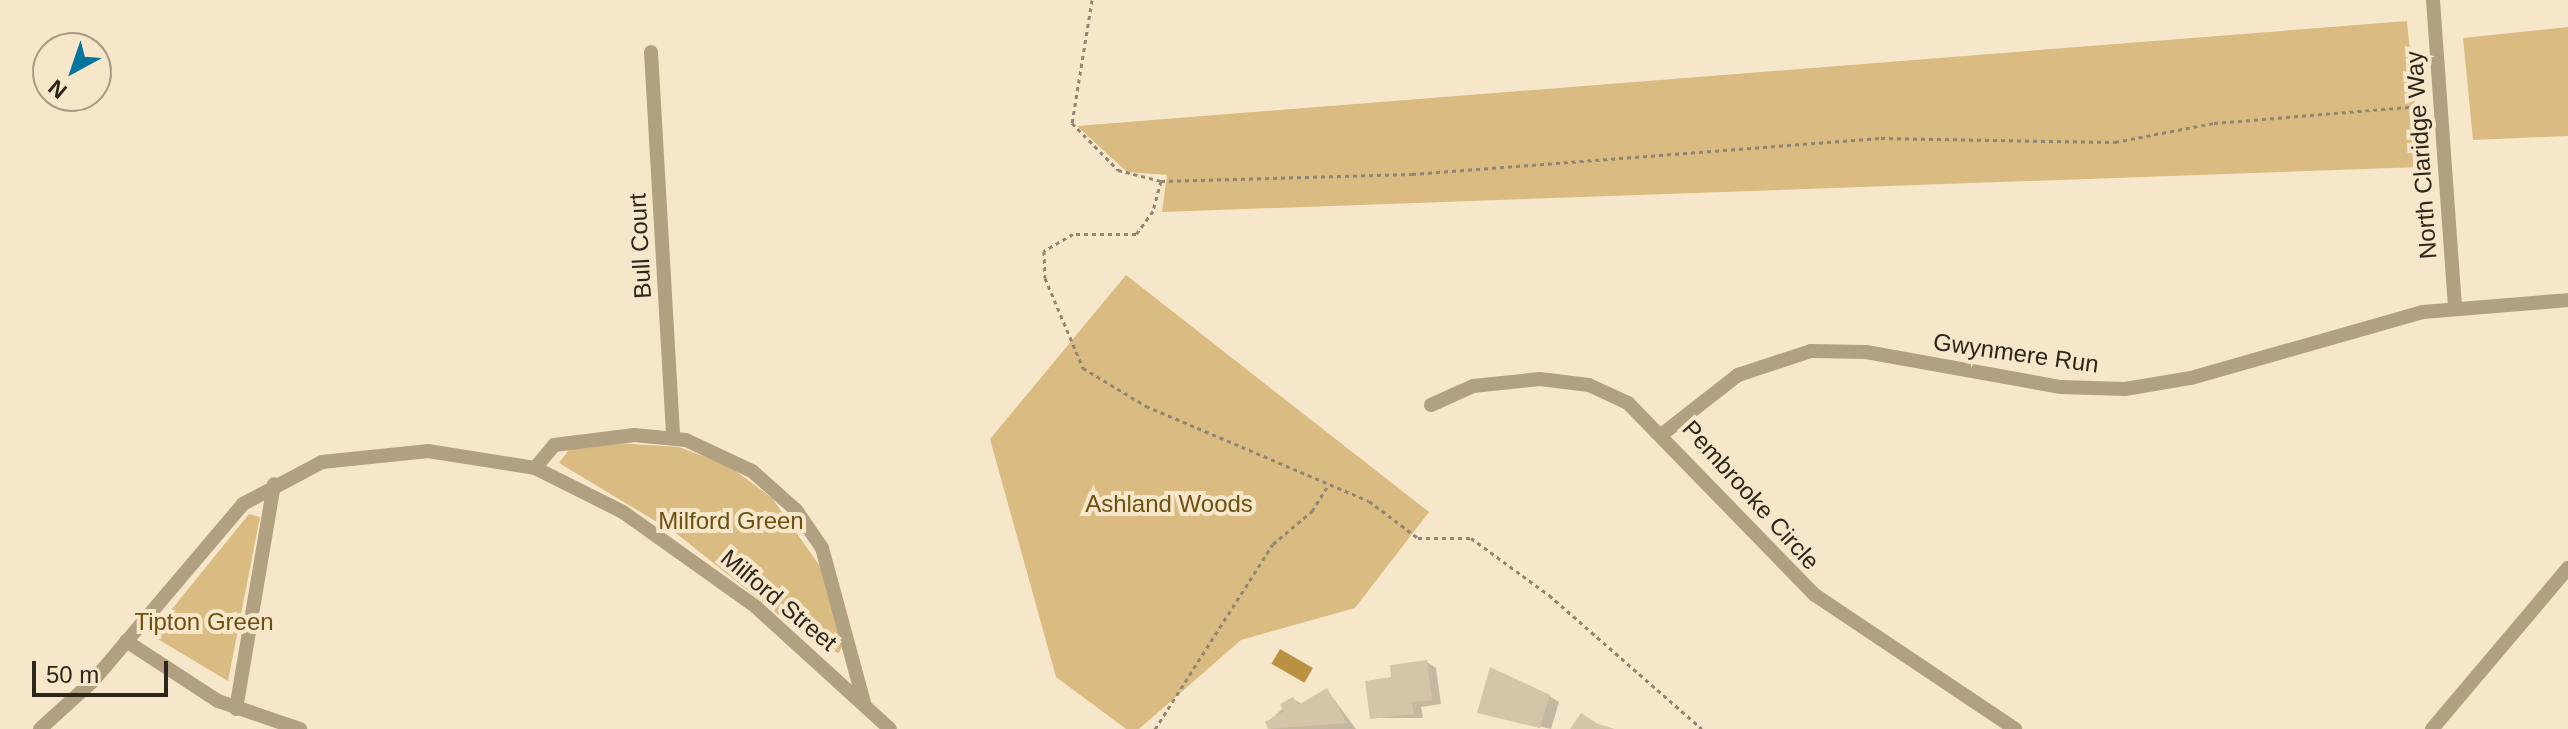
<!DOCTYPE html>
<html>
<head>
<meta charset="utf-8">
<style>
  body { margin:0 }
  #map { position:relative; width:2568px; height:729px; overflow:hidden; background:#f7e7ca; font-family:Helvetica,sans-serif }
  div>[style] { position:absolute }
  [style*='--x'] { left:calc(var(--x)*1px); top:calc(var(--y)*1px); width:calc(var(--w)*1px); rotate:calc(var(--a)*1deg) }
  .green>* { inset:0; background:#dabb82 }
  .water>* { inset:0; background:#b99140; transform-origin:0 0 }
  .shadow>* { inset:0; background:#0003 }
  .building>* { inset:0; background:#d5c5a8 }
  .path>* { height:3px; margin-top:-1.5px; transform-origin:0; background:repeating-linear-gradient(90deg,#918672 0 4px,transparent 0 8px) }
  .minor>* { height:14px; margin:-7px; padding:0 7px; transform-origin:7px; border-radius:7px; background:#b2a180 }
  span { translate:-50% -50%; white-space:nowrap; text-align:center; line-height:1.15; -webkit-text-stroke:8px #f7e7ca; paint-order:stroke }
  .street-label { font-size:24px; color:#2c261b }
  .park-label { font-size:24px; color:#6d5113 }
  .north { position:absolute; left:32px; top:32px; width:80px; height:80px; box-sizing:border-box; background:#f7e7ca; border:2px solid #a69a84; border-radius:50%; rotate:220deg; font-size:22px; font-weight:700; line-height:32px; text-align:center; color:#2c261b }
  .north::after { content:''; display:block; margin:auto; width:28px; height:36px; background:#04759f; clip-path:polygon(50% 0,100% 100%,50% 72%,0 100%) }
  .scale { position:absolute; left:32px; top:661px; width:136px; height:36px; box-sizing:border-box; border:4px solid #2c261b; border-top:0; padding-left:10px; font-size:24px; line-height:28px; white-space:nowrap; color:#2c261b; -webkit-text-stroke:6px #f7e7ca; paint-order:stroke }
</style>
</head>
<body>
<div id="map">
  <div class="green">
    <i style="clip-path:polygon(2407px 21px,2421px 167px,1162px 212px,1167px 175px,1127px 172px,1077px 126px)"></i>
    <i style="clip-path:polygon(2568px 27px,2568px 136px,2473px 140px,2463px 38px)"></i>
    <i style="clip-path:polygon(1126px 275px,1429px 512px,1355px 608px,1241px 640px,1139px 729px,1126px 729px,1056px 677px,990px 439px)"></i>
    <i style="clip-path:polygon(617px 443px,679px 447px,729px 466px,772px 498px,824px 572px,843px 643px,839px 653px,819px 647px,677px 534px,559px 463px,571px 447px)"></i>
    <i style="clip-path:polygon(249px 514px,260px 517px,228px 681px,151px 635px)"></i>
  </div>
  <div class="water">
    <i style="left:1280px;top:649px;width:38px;height:17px;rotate:30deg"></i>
  </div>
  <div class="shadow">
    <i style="clip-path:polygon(1427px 662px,1436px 668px,1441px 704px,1421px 707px,1423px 718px,1372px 718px,1394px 679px)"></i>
    <i style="clip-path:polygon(1327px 690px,1356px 729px,1271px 729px,1267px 723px,1293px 699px,1302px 704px)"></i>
    <i style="clip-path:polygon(1549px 696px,1559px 702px,1551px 729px,1479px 712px)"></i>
  </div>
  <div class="building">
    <i style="clip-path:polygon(1427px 660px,1432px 700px,1412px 702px,1414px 714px,1370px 719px,1365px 681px,1391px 677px,1390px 665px)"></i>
    <i style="clip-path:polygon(1490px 667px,1550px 695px,1540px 728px,1477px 713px)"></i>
    <i style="clip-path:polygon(1327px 688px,1347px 723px,1268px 729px,1265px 722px,1284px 711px,1280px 704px,1293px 697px,1298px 705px)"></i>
    <i style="clip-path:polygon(1581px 713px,1598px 724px,1615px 729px,1570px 729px)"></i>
  </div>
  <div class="path">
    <i style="--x:1092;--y:0;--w:125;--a:99.2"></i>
    <i style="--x:1072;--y:123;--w:66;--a:45.6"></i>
    <i style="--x:1118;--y:170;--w:44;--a:14.3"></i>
    <i style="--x:1161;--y:181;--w:251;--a:-1.6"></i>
    <i style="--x:1412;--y:174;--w:470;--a:-4.4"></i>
    <i style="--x:1881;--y:138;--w:234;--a:1"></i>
    <i style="--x:2115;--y:142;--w:101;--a:-10.9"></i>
    <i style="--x:2214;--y:123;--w:209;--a:-4.7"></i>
    <i style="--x:1161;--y:181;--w:31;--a:105"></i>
    <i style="--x:1153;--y:211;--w:29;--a:126"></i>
    <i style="--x:1136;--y:234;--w:63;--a:180"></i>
    <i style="--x:1073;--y:234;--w:34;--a:150"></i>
    <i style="--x:1044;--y:251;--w:27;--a:88"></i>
    <i style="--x:1045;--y:278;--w:98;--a:67.1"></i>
    <i style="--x:1083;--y:368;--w:74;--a:31.1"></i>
    <i style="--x:1146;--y:406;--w:242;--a:23.1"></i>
    <i style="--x:1369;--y:501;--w:61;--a:37.1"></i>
    <i style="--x:1418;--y:538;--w:53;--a:0"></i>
    <i style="--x:1471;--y:538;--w:97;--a:36.2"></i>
    <i style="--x:1549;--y:595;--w:203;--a:41.2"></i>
    <i style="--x:1155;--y:729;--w:219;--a:-57.5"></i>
    <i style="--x:1273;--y:544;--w:51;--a:-40.2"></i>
    <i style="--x:1312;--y:511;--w:28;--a:-58"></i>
  </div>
  <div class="minor">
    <i style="--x:2433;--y:0;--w:307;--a:85.9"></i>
    <i style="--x:651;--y:52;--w:386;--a:86.7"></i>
    <i style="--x:1431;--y:405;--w:46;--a:-24.3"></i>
    <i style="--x:1473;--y:386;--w:67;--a:-6"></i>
    <i style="--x:1540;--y:379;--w:49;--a:7"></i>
    <i style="--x:1589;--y:385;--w:43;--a:24.8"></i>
    <i style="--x:1628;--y:403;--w:268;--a:45.8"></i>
    <i style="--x:1815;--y:595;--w:241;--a:33.8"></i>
    <i style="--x:1665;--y:432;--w:93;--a:-38"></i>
    <i style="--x:1738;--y:375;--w:77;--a:-18.2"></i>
    <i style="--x:1811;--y:351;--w:55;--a:1"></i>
    <i style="--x:1866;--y:352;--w:198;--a:10.2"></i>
    <i style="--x:2061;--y:387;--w:64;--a:1.8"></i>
    <i style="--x:2125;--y:389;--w:67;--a:-9.5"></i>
    <i style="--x:2191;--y:378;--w:241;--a:-15.9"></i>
    <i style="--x:2423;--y:312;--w:145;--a:-4.7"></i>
    <i style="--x:535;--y:468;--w:30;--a:-50"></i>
    <i style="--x:554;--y:445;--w:81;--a:-7.1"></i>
    <i style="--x:634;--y:435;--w:52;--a:5.5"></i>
    <i style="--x:686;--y:440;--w:73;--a:25.2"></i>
    <i style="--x:752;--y:471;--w:59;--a:41.6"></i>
    <i style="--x:796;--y:510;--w:46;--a:55.6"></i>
    <i style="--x:822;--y:548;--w:161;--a:74.8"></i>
    <i style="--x:126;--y:641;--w:110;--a:33.1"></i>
    <i style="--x:218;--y:701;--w:87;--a:18.9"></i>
    <i style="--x:236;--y:709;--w:228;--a:-80.4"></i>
    <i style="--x:40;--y:729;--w:72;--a:-42.2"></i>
    <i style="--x:93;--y:681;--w:232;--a:-49.7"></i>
    <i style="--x:243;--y:504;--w:89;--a:-28"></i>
    <i style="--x:322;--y:462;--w:107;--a:-5.9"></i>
    <i style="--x:428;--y:451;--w:108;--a:9"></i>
    <i style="--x:535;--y:468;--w:98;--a:26.6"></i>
    <i style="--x:623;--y:512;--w:163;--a:35.5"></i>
    <i style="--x:756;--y:607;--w:181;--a:42.3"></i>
    <i style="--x:2432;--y:729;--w:211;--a:-49.8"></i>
  </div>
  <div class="street-label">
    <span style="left:2421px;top:155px;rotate:-94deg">North Claridge Way</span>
    <span style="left:640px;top:246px;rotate:-93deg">Bull Court</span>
    <span style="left:2016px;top:353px;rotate:8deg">Gwynmere Run</span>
    <span style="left:1751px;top:495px;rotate:48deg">Pembrooke Circle</span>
    <span style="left:779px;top:600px;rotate:40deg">Milford Street</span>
  </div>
  <div class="park-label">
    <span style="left:1169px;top:504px">Ashland Woods</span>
    <span style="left:731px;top:521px">Milford Green</span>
    <span style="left:204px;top:622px">Tipton Green</span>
  </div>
  <div class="north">N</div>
  <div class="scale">50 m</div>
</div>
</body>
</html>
